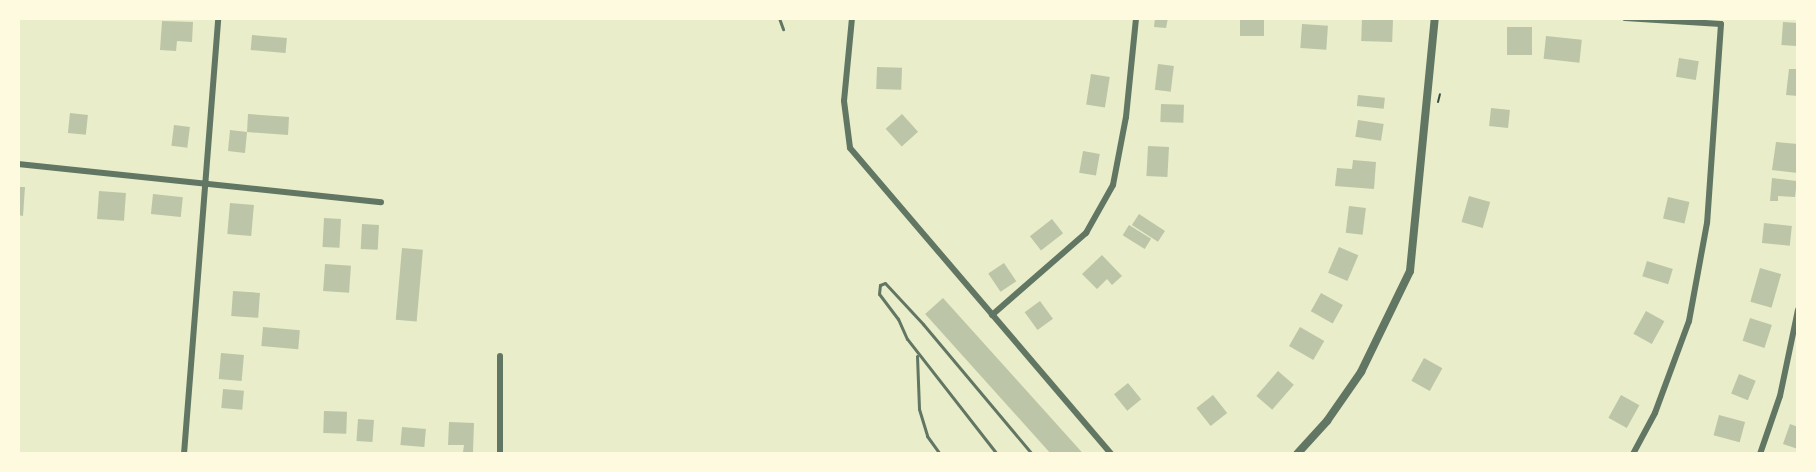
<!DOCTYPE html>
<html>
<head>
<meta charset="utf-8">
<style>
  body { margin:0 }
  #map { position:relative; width:1816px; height:472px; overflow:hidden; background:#e9edc9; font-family:"Fira Sans",sans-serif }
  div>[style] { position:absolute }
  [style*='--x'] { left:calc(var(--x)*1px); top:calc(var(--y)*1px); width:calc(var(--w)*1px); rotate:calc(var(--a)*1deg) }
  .building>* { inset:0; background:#bcc5a7; transform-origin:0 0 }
  .path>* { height:2px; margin:-1px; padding:0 1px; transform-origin:1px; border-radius:1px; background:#344e41 }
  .service>* { height:3px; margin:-1.5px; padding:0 1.5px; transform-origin:1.5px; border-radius:1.5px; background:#617663 }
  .minor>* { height:6px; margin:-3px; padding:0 3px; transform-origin:3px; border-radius:3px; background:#617663 }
  .tertiary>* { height:8px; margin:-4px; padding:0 4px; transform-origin:4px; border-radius:4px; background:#617663 }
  span { translate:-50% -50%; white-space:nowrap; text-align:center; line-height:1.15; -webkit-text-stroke:6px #fefae0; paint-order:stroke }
  .frame { position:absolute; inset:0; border:20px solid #fefae0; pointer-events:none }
</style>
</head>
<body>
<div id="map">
  <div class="building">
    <i style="clip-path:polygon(1155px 18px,1168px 18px,1166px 28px,1154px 27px)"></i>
    <i style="left:1240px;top:18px;width:24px;height:18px"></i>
    <i style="left:1362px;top:18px;width:31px;height:23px;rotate:2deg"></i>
    <i style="clip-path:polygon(162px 21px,193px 22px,192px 42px,177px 41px,176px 51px,160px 50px)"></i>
    <i style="left:1783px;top:22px;width:15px;height:23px;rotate:4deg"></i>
    <i style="left:1302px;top:24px;width:26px;height:24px;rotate:4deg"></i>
    <i style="left:1507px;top:27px;width:25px;height:28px"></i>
    <i style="left:252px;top:35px;width:35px;height:15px;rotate:5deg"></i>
    <i style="left:1546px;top:36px;width:36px;height:23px;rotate:6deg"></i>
    <i style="left:1679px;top:58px;width:20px;height:19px;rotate:9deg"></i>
    <i style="left:1158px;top:64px;width:16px;height:26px;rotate:7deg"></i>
    <i style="left:877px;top:67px;width:25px;height:22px;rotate:2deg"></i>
    <i style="clip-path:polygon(1789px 69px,1798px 69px,1798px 96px,1786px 95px)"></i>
    <i style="left:1091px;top:74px;width:19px;height:31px;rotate:9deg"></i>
    <i style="left:1358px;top:95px;width:27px;height:11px;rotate:6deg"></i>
    <i style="left:1161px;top:104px;width:23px;height:18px;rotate:2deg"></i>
    <i style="left:1491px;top:108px;width:19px;height:18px;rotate:6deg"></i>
    <i style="left:70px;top:113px;width:18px;height:20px;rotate:6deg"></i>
    <i style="clip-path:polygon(248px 114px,289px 117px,288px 135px,247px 132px,245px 153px,228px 151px,230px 130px,247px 132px)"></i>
    <i style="left:902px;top:114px;width:24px;height:22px;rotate:48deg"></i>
    <i style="left:1358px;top:120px;width:26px;height:17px;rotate:9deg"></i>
    <i style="left:174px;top:125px;width:16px;height:21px;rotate:7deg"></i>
    <i style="clip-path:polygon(1776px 142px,1798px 144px,1798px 173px,1772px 170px)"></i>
    <i style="left:1148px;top:146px;width:21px;height:30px;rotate:3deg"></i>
    <i style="left:1083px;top:151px;width:17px;height:22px;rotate:10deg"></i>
    <i style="clip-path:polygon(1353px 160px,1376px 162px,1374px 189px,1335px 186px,1337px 168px,1352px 169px)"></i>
    <i style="clip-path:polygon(1772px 178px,1797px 181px,1795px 197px,1778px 196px,1778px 201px,1770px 201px)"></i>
    <i style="clip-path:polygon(18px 187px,25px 187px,23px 216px,18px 215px)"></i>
    <i style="left:99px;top:191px;width:27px;height:28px;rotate:4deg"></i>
    <i style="left:153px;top:194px;width:30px;height:20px;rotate:6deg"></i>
    <i style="left:1469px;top:196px;width:22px;height:27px;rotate:16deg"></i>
    <i style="left:1668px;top:197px;width:22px;height:22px;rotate:13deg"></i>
    <i style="left:230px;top:203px;width:24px;height:31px;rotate:5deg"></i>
    <i style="left:1349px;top:206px;width:17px;height:27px;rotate:7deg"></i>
    <i style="left:1139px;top:214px;width:31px;height:13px;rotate:33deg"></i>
    <i style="left:324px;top:218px;width:17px;height:29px;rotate:3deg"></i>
    <i style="left:1052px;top:219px;width:18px;height:28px;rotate:52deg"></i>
    <i style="left:1764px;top:223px;width:28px;height:20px;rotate:6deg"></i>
    <i style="left:362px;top:224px;width:17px;height:25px;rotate:3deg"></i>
    <i style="left:1129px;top:225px;width:26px;height:12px;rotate:32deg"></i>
    <i style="left:1339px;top:247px;width:21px;height:28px;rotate:23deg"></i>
    <i style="left:402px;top:248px;width:21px;height:72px;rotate:5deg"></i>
    <i style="clip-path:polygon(1102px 255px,1122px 276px,1112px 285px,1107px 279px,1097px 289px,1082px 274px)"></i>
    <i style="left:1647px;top:261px;width:27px;height:16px;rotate:17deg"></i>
    <i style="left:1004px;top:263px;width:22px;height:19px;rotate:56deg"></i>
    <i style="left:325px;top:264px;width:26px;height:27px;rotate:4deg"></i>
    <i style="left:1760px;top:268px;width:22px;height:35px;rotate:16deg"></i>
    <i style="left:233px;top:291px;width:27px;height:25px;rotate:4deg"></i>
    <i style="left:1321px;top:293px;width:25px;height:21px;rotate:29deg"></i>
    <i style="left:943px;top:298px;width:209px;height:24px;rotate:48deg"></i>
    <i style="left:1040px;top:301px;width:22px;height:19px;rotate:54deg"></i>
    <i style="left:1646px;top:311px;width:21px;height:26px;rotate:29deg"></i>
    <i style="left:1750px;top:318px;width:23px;height:24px;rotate:18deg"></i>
    <i style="left:263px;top:327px;width:37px;height:19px;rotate:5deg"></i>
    <i style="left:1300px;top:327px;width:28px;height:22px;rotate:30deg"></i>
    <i style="left:221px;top:353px;width:23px;height:26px;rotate:5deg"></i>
    <i style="left:1424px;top:358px;width:21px;height:26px;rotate:29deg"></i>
    <i style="left:1278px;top:371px;width:21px;height:33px;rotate:41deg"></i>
    <i style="left:1739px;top:374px;width:18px;height:21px;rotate:22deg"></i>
    <i style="left:1128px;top:383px;width:21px;height:18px;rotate:51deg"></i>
    <i style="left:223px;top:389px;width:21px;height:19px;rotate:5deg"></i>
    <i style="left:1213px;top:395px;width:23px;height:21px;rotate:52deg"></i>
    <i style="left:1621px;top:395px;width:21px;height:26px;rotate:29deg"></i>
    <i style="left:324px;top:411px;width:23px;height:22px;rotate:2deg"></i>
    <i style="left:1719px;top:415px;width:27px;height:21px;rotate:15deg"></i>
    <i style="left:358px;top:419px;width:16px;height:22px;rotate:4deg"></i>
    <i style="clip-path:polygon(449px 422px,474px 423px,473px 452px,463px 452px,464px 445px,448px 445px)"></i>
    <i style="clip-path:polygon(1790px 424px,1798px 427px,1798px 449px,1783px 444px)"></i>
    <i style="left:402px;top:427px;width:24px;height:18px;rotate:5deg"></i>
  </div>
  <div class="path">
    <i style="--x:1438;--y:102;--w:8;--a:-76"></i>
  </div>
  <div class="service">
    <i style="--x:779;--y:18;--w:12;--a:70"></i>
    <i style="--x:917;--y:356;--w:53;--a:87.8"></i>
    <i style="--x:919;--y:409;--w:28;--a:73"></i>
    <i style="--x:927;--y:436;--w:22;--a:54"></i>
    <i style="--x:997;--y:454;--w:146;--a:-128"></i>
    <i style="--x:907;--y:339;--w:22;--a:-114"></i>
    <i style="--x:898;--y:319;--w:31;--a:-127"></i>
    <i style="--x:879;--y:294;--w:9;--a:-84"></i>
    <i style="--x:880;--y:285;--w:5;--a:-22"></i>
    <i style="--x:885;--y:283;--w:56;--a:47.2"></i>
    <i style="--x:923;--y:324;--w:170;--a:50"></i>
  </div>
  <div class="minor">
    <i style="--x:852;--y:18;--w:83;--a:95.5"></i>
    <i style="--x:844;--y:101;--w:47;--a:82.7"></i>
    <i style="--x:850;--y:148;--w:402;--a:49.5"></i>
    <i style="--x:1625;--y:18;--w:96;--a:3.6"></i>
    <i style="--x:1721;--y:24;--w:199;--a:94"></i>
    <i style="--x:1707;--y:223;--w:100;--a:100.4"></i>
    <i style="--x:1689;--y:321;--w:98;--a:110.3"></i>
    <i style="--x:1655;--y:413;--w:47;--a:118.2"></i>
    <i style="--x:18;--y:164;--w:365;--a:6"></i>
    <i style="--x:992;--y:315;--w:125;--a:-41.1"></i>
    <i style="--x:1086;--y:233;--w:55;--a:-60.6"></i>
    <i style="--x:1113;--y:185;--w:69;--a:-79.2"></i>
    <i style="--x:1126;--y:117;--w:100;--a:-84.2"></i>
    <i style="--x:500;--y:356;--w:98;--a:90"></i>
    <i style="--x:184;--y:454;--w:437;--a:-85.5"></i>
    <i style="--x:1760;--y:454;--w:61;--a:-71"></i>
    <i style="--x:1780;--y:396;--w:88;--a:-78.2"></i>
  </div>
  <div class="tertiary">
    <i style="--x:1297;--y:454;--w:45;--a:-47.7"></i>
    <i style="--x:1327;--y:421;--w:60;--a:-55.2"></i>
    <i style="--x:1361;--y:372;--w:112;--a:-64.1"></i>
    <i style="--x:1410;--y:271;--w:254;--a:-84.4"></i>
  </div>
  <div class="frame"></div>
</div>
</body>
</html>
